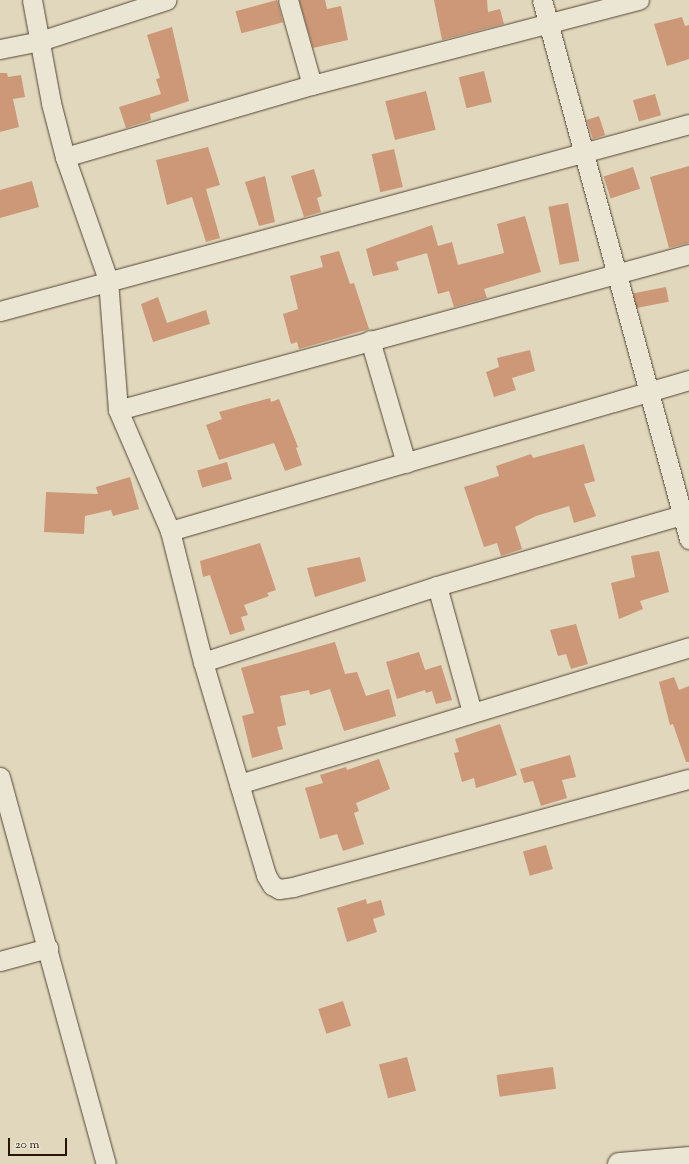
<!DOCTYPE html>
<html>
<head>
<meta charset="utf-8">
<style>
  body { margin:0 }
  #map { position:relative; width:689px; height:1164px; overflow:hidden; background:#e0d7bd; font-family:"Sorts Mill Goudy",serif }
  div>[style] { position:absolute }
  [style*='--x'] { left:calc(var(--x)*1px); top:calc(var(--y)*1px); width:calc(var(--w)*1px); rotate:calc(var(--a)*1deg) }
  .building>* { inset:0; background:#cc9877; transform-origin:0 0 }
  .roads { filter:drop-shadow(0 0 1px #554532) drop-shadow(0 0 1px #554532) }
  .street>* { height:19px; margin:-9.5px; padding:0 9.5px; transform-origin:9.5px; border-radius:9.5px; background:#ebe5d4 }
  .secondary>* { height:22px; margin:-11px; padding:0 11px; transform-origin:11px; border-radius:11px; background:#ebe5d4 }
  span { translate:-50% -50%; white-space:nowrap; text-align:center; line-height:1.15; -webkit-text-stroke:3px #ebe5d4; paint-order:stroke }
  .scale { position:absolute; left:8px; top:1138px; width:59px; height:18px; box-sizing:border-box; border:2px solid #271404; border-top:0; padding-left:5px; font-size:12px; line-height:14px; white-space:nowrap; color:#271404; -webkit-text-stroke:3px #ebe5d4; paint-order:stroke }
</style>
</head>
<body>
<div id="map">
  <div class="building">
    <i style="left:277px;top:0;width:23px;height:43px;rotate:75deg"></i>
    <i style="clip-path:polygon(299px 0,325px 0,327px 9px,341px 6px,348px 40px,313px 48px)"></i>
    <i style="clip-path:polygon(434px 0,487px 0,488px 12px,500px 9px,504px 24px,442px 40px)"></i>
    <i style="clip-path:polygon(682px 17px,685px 26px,689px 25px,689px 59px,667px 66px,654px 24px)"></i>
    <i style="clip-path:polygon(172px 27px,189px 101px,150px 114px,151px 120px,126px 128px,119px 107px,161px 94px,156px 79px,160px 78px,147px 35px)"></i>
    <i style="left:484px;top:71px;width:32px;height:26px;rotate:76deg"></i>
    <i style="clip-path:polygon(0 73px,7px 73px,8px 77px,21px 75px,25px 97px,13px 99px,19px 127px,0 132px)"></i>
    <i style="left:426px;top:91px;width:40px;height:42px;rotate:76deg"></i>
    <i style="left:655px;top:94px;width:22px;height:23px;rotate:74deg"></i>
    <i style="left:599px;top:116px;width:20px;height:13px;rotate:72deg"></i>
    <i style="clip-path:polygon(208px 147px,220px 185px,206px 189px,220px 238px,206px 242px,192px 197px,167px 205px,156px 160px)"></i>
    <i style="left:394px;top:149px;width:39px;height:23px;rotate:77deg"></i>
    <i style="clip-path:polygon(689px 166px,689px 243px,669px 248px,650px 177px)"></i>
    <i style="left:633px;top:167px;width:23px;height:31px;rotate:72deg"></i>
    <i style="clip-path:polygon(314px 169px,322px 196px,317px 198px,321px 212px,304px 217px,291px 176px)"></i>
    <i style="clip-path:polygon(265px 176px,275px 222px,259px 226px,245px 182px)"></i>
    <i style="clip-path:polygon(32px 181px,39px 207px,0 218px,0 190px)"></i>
    <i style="left:568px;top:203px;width:59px;height:20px;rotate:79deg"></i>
    <i style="clip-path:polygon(525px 216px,541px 272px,484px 289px,487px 298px,454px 307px,449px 291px,438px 294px,427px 253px,396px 262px,399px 270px,373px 276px,366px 249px,432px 225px,438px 246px,452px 242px,458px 265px,504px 253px,497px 224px)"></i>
    <i style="clip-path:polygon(339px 251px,350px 284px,354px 283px,369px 329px,299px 349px,297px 342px,291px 344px,283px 314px,298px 309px,290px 276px,323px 267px,320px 256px)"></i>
    <i style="left:666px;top:287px;width:15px;height:33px;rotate:79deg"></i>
    <i style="clip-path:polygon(158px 297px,167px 323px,206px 310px,210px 324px,153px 342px,141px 304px)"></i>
    <i style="clip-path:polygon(530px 350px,535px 371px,512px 378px,516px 390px,494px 397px,486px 372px,499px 367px,497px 358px)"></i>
    <i style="clip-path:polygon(270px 398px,271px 402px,279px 399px,298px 447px,296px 448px,302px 465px,285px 471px,274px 443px,219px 460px,206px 425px,222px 419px,219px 412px)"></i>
    <i style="clip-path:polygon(584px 444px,595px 481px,584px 484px,596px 516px,574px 523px,569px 506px,536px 516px,515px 527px,522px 549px,501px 556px,497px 543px,484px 547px,464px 487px,499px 476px,496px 466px,531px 454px,533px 458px)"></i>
    <i style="left:227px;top:462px;width:18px;height:31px;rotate:74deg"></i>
    <i style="clip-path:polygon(130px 477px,139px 509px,113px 516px,111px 510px,85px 516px,84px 534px,44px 532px,46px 492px,98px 494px,96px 487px)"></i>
    <i style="clip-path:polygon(260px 543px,276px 590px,267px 593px,269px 596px,244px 605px,248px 615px,241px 617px,245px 630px,230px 635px,210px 575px,203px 577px,200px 561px)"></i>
    <i style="clip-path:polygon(659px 551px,669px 592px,640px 601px,643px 609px,619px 619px,611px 583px,635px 577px,631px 556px)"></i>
    <i style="clip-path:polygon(360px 557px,366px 581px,315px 597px,307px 568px)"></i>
    <i style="clip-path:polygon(576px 624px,588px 664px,571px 669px,566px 654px,558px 656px,550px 630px)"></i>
    <i style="clip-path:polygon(335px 642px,345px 674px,357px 672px,366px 696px,389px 689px,396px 716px,344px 731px,330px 689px,310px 695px,309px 690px,280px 696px,286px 725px,277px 727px,283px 749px,252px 758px,242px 716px,254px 713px,241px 668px)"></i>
    <i style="clip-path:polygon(419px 652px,425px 670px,441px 665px,452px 700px,436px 704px,432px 691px,426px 693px,425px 690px,397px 699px,386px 662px)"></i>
    <i style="clip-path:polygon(674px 677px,679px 690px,689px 686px,689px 762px,686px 762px,673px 724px,670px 725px,659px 682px)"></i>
    <i style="clip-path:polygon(500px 724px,517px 775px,476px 788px,474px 778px,462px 782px,454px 753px,459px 752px,455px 739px)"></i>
    <i style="clip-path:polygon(570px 755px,576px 777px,562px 780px,567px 798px,541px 806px,533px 781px,524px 783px,520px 769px)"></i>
    <i style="clip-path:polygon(379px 759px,390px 789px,356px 803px,359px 811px,354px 813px,364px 844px,343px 851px,337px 834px,320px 839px,305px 788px,323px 783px,320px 775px,346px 767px,347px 770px)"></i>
    <i style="left:546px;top:845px;width:25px;height:24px;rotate:74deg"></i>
    <i style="clip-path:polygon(366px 899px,367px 904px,381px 900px,385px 915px,373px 919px,377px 932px,347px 942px,337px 908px)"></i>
    <i style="left:343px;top:1001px;width:26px;height:26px;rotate:72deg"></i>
    <i style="left:407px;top:1057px;width:35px;height:29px;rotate:75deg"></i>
    <i style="left:553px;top:1067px;width:22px;height:57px;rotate:82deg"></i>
  </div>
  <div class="roads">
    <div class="street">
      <i style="--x:32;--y:0;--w:105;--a:79.5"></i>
      <i style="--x:51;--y:103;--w:56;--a:75.5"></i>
      <i style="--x:65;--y:157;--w:130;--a:70.7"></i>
      <i style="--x:108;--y:280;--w:130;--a:85.6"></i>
      <i style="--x:118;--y:410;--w:132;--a:66.7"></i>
      <i style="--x:170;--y:531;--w:135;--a:75.9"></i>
      <i style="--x:203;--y:662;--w:222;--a:73.5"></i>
      <i style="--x:266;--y:875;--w:12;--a:59"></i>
      <i style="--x:272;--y:885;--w:8;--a:30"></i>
      <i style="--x:279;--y:889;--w:14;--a:-8"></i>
      <i style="--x:293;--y:887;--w:410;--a:-15.3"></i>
      <i style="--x:288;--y:0;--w:88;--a:74.2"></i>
      <i style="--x:542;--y:0;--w:559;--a:74.74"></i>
      <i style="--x:0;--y:49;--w:41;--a:-11.3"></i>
      <i style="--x:40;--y:41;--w:133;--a:-18"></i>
      <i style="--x:65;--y:157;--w:257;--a:-16.3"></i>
      <i style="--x:312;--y:85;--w:338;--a:-14.6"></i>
      <i style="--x:0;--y:311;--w:714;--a:-15.18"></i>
      <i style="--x:370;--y:340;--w:128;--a:73.7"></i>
      <i style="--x:118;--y:410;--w:592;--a:-15.28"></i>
      <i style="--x:170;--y:531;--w:541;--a:-16.22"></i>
      <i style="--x:437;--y:586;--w:131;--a:74.5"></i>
      <i style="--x:203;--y:662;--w:246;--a:-18"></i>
      <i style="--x:437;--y:586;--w:262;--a:-16.2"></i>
      <i style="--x:0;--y:777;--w:401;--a:74.7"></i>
      <i style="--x:239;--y:784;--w:470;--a:-16.9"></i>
      <i style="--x:0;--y:961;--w:50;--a:-15.2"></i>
    </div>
    <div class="secondary">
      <i style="--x:619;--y:1164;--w:70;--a:-4.9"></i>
    </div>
  </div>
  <div class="scale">20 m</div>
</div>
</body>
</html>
